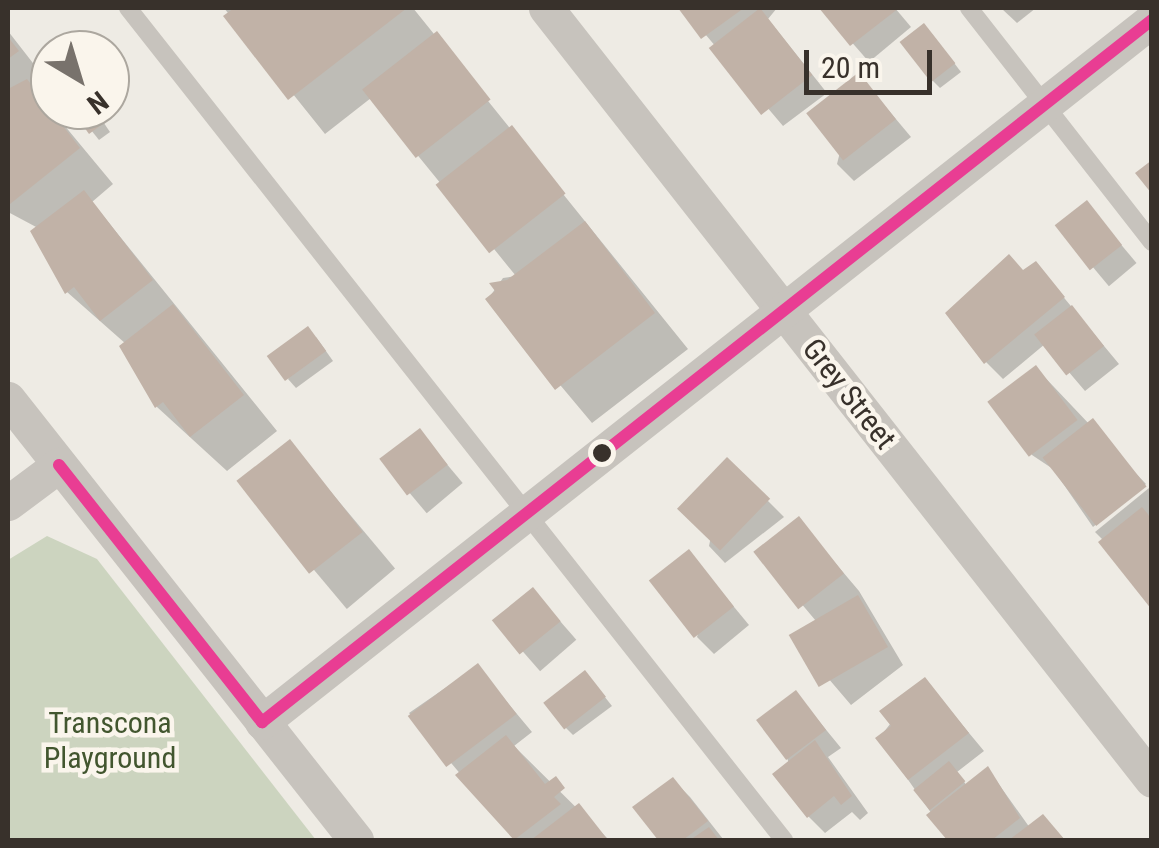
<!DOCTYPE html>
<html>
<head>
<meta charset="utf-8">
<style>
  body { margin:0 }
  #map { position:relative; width:1159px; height:848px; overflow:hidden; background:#eeebe4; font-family:"Roboto Condensed",sans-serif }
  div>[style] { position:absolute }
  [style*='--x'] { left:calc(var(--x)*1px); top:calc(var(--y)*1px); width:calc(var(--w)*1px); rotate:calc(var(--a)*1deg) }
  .green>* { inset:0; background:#ccd4bf }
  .shadow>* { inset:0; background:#0003; transform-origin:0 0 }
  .building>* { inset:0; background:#c1b2a7; transform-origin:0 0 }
  .service>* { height:18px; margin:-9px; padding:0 9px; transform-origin:9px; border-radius:9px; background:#c7c3bd }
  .minor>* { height:35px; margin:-17.5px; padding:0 17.5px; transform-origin:17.5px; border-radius:17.5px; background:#c7c3bd }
  .bus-1>* { height:12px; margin:-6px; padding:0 6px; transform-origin:6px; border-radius:6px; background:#e93d93 }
  .dots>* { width:28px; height:28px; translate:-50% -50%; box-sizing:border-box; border:5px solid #faf5ec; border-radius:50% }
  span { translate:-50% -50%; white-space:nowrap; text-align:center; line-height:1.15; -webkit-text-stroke:9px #faf5ec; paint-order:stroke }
  .street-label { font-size:30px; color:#38312b }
  .park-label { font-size:30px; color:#42562f }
  .frame { position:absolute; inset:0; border:10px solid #38312b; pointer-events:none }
  .north { position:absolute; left:30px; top:30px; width:100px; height:100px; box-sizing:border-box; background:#faf5ec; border:2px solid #aca79f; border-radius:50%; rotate:142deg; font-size:28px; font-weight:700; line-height:40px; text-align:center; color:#38312b }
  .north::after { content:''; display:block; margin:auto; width:35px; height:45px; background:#78726c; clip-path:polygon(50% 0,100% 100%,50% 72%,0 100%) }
  .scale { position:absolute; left:804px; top:50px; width:128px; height:45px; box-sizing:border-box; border:5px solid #38312b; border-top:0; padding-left:12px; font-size:30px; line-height:35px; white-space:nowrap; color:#38312b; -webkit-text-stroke:8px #faf5ec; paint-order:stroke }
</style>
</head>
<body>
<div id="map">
  <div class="green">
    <i style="clip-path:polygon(47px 536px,97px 559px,316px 840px,8px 840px,8px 560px)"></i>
  </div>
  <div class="shadow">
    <i style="clip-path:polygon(224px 8px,413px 8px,688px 349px,592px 423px,488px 299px,503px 278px,516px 276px,371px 98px,325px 134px)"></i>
    <i style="clip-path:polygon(683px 8px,777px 8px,768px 19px,827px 93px,783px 126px)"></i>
    <i style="clip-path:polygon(822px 8px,895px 8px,911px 27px,869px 62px)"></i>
    <i style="clip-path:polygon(1001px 8px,1036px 8px,1017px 23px)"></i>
    <i style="clip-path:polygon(8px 31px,43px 76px,50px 71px,40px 96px,113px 184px,92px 202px,277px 431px,227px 471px,157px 407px,126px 344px,67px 292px,38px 228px,8px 212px)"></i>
    <i style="clip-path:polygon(932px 34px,961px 72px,940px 88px,932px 80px)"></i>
    <i style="clip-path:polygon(859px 75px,911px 137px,854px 181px,837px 164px)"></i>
    <i style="clip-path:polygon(75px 110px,95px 110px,110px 132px,99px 140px)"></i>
    <i style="left:1087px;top:204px;width:77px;height:36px;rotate:50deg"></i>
    <i style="clip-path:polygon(1036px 264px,1119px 364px,1085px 391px,1045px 344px,1003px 379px,986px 362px)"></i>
    <i style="clip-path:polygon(316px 337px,333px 361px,296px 388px,288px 379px)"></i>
    <i style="clip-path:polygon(1036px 368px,1146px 484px,1093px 527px,1053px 469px,1032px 455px)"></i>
    <i style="left:419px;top:431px;width:68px;height:47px;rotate:50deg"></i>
    <i style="left:289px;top:442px;width:165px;height:63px;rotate:50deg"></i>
    <i style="clip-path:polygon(727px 460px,784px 517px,725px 563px,709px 546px)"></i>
    <i style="clip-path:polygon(1149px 488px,1152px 513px,1104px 541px,1095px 532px)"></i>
    <i style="clip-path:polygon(798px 519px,859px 591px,903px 665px,851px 705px,799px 644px,821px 627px,758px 552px)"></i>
    <i style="clip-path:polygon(715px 584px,749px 625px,714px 654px,697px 637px)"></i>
    <i style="left:533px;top:590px;width:66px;height:48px;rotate:49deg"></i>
    <i style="clip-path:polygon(477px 666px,532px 732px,514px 746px,609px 840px,516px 840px,409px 713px)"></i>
    <i style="clip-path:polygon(925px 680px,984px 751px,957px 772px,967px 786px,988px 769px,1030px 828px,1043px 817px,1065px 840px,950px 840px,879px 738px)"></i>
    <i style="clip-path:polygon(593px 682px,612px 706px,573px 735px,565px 727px)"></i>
    <i style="clip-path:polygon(796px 693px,841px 748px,828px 757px,868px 813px,860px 820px,852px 812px,825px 833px,808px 816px,787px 758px)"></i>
    <i style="clip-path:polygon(673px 780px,690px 797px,723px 839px,661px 840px,636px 808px)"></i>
  </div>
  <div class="building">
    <i style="clip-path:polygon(234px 8px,407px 8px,288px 100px,223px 16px)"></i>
    <i style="clip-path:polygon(678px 8px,744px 8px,701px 39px)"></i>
    <i style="left:760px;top:8px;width:85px;height:65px;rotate:52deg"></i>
    <i style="clip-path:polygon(819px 8px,899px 8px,850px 46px)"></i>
    <i style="left:924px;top:23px;width:51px;height:31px;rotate:52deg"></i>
    <i style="left:437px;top:31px;width:87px;height:95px;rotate:52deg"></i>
    <i style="clip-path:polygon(8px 37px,19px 51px,8px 59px)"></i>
    <i style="left:859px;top:72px;width:60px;height:67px;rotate:52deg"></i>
    <i style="clip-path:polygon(27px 79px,80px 148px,10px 204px,8px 89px)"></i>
    <i style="clip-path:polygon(72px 110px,95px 110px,104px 123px,89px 134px)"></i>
    <i style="left:512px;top:125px;width:87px;height:97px;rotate:52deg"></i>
    <i style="clip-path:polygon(1152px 160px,1152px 194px,1135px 173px)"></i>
    <i style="clip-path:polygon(84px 190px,153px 280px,100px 321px,74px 287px,65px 294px,30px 231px)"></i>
    <i style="left:1087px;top:200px;width:57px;height:41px;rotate:52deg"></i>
    <i style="clip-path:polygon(585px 221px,655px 313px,555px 390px,485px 299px,495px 291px,489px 283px,507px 280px)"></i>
    <i style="clip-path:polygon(1009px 254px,1023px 270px,1036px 261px,1065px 297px,984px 364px,945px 313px)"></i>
    <i style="clip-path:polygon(173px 304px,244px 395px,190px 437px,163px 402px,155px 408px,119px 346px)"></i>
    <i style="left:1072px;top:305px;width:52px;height:48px;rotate:52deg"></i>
    <i style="left:308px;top:326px;width:31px;height:51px;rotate:54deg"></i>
    <i style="left:1036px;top:365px;width:69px;height:61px;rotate:53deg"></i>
    <i style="left:1093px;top:418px;width:87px;height:64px;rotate:52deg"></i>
    <i style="left:420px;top:428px;width:46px;height:51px;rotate:53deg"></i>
    <i style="left:290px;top:439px;width:118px;height:68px;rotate:52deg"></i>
    <i style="left:727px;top:457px;width:60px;height:72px;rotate:44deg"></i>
    <i style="clip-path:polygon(1142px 507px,1152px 519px,1152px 610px,1098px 542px)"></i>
    <i style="left:799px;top:516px;width:73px;height:58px;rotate:52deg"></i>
    <i style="left:689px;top:549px;width:73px;height:51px;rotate:52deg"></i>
    <i style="left:533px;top:587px;width:44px;height:53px;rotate:51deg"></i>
    <i style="left:858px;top:595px;width:60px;height:80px;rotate:60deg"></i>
    <i style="left:478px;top:663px;width:64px;height:88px;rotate:53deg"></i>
    <i style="left:585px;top:670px;width:34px;height:53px;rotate:52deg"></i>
    <i style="clip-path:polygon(925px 677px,969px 733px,908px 780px,875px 738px,891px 726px,879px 711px)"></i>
    <i style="left:796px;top:690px;width:50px;height:50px;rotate:53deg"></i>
    <i style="clip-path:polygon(506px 735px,545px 784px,556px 776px,565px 788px,554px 797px,561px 804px,514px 840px,455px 775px)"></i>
    <i style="clip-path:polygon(815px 740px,852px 796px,841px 805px,834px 796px,807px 818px,772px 774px)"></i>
    <i style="left:949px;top:761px;width:26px;height:46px;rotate:51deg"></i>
    <i style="clip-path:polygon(988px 766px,1020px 818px,992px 840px,947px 840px,926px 815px)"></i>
    <i style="clip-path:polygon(673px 777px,708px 821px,683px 840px,658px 840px,632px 807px)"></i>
    <i style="clip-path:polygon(579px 803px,608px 840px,531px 840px)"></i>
    <i style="clip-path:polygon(1043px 814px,1065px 840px,1009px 840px)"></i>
    <i style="clip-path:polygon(709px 827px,719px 840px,690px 840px)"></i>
  </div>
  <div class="service">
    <i style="--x:128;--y:8;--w:1060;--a:51.75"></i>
    <i style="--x:969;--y:8;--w:297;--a:52"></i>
  </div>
  <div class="minor">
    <i style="--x:546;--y:8;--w:981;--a:51.87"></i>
    <i style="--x:8;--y:399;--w:562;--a:51.72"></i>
    <i style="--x:8;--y:503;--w:64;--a:-36.7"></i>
    <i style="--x:262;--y:722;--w:1134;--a:-38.27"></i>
  </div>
  <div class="bus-1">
    <i style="--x:59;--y:465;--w:328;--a:51.7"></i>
    <i style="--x:262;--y:722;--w:1134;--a:-38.27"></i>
  </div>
  <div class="dots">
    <i style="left:602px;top:453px;background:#38312b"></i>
  </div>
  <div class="street-label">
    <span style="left:849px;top:394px;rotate:52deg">Grey Street</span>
  </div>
  <div class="park-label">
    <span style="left:110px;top:740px">Transcona<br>Playground</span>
  </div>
  <div class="frame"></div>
  <div class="north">N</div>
  <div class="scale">20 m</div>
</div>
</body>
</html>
